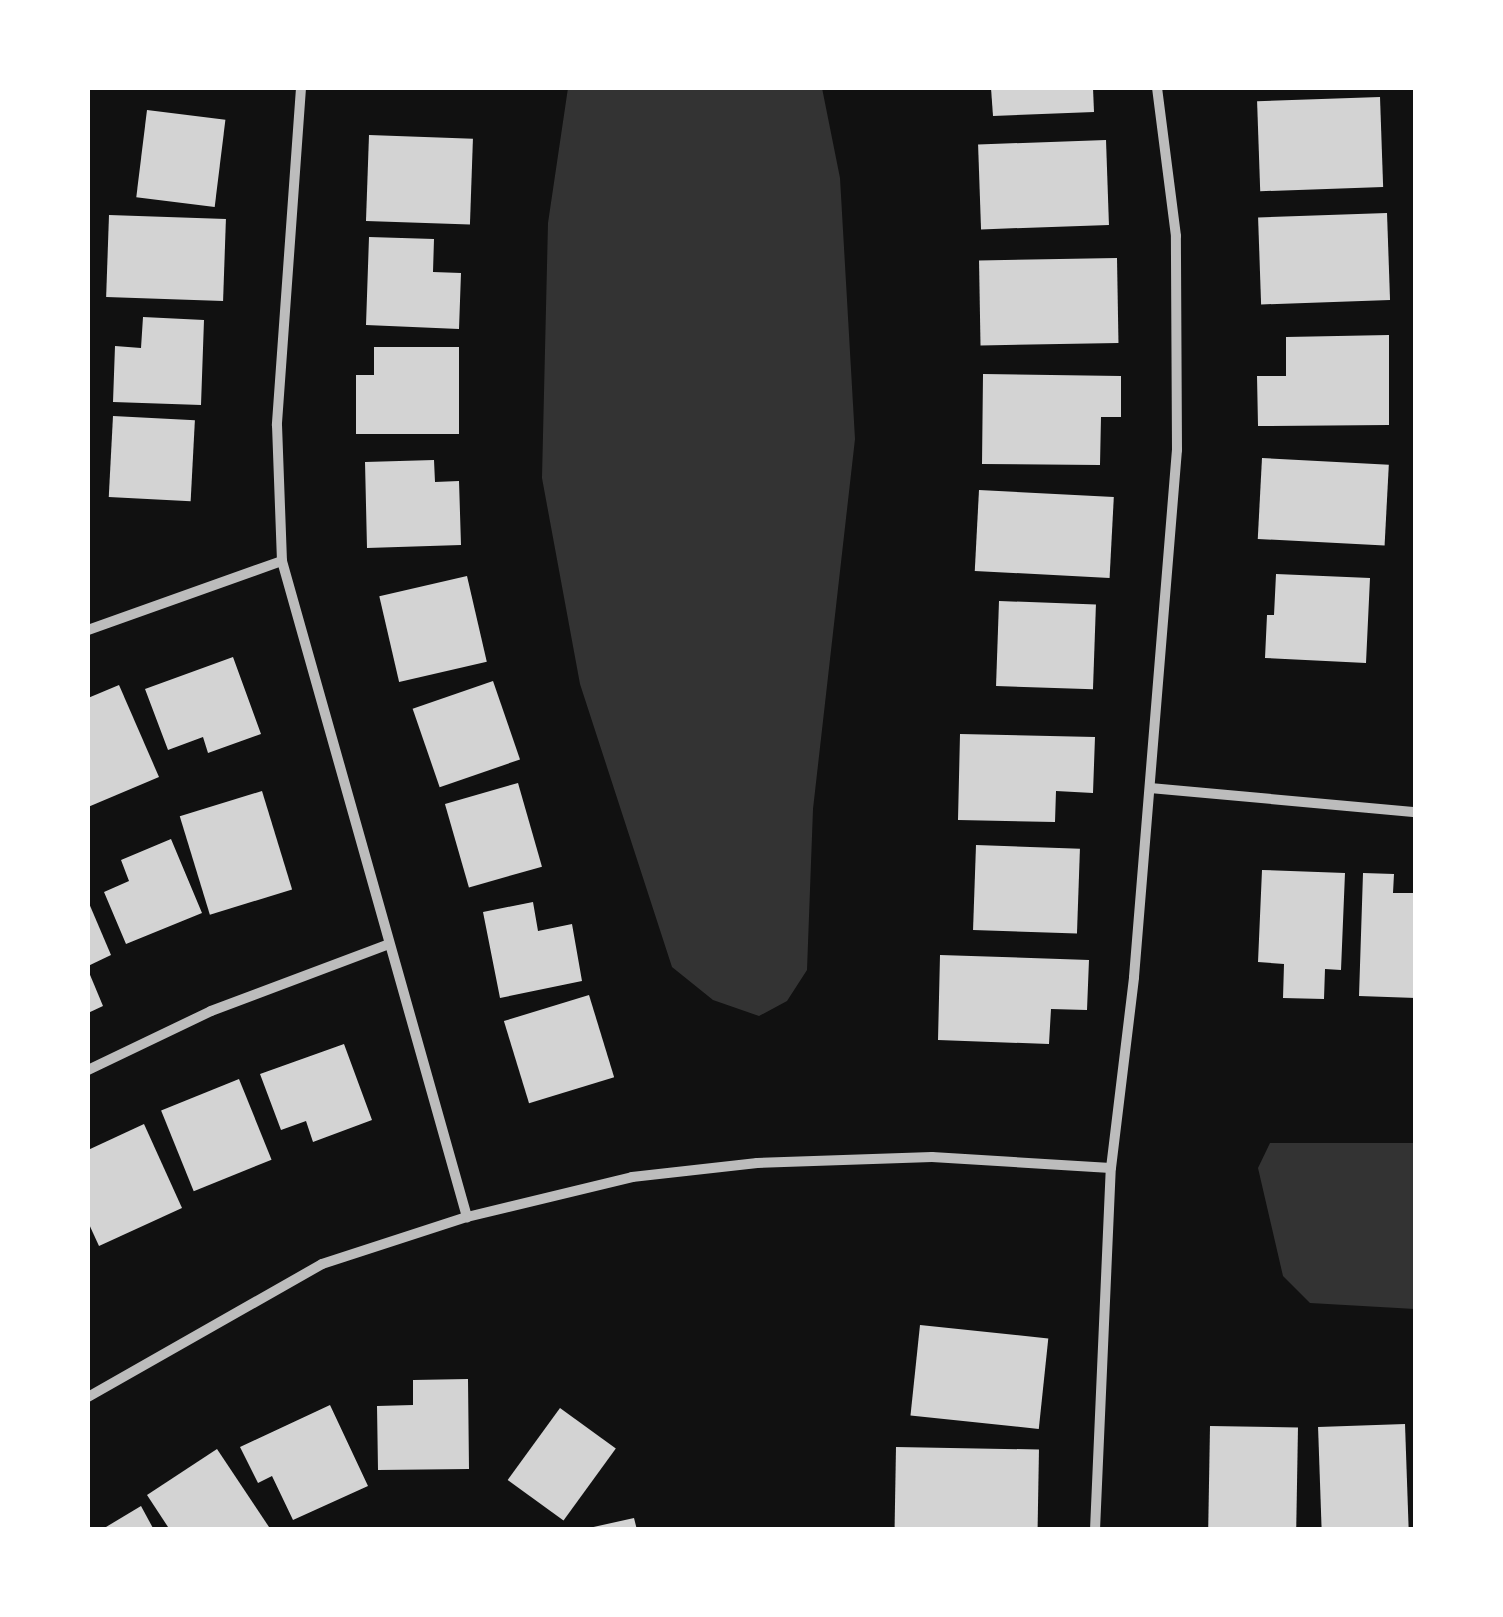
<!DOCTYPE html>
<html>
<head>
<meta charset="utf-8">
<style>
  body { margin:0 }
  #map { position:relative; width:1503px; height:1617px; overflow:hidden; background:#111; font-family:"Fira Sans",sans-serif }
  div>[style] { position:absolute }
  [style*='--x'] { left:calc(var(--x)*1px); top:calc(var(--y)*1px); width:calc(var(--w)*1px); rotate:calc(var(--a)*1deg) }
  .water>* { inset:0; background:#333 }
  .building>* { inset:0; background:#d3d3d3; transform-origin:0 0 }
  .minor>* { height:10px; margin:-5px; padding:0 5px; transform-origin:5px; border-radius:5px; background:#bcbcbc }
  span { translate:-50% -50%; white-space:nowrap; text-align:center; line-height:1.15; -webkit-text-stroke:8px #fff; paint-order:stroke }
  .frame { position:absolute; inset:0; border:90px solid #fff; pointer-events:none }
</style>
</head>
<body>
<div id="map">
  <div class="water">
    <i style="clip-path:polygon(568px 88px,822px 88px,840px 178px,855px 439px,813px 809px,807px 970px,787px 1001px,759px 1016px,713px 1000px,672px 967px,580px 684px,542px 478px,548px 223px)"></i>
    <i style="clip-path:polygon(1270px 1143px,1415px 1143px,1415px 1309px,1310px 1303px,1283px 1276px,1258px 1168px)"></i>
  </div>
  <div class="building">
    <i style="clip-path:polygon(991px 88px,1093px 88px,1094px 112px,993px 116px)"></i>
    <i style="left:1380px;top:97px;width:90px;height:123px;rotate:88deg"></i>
    <i style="left:147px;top:110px;width:79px;height:88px;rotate:7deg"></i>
    <i style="left:369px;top:135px;width:104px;height:86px;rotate:2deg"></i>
    <i style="left:1106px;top:140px;width:85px;height:128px;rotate:88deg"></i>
    <i style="left:1387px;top:213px;width:87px;height:129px;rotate:88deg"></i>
    <i style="left:109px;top:215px;width:117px;height:82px;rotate:2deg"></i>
    <i style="clip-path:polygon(369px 237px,434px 239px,433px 272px,461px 273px,459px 329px,366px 325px)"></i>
    <i style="left:1117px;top:258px;width:85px;height:138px;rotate:89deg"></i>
    <i style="clip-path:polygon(143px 317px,204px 320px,201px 405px,113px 402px,115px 346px,141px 348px)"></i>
    <i style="clip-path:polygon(1389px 335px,1389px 425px,1258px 426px,1257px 376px,1286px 376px,1286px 337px)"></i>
    <i style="clip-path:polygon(374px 347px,459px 347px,459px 434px,356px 434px,356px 375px,374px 375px)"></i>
    <i style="clip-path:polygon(983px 374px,1121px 376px,1121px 417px,1101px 417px,1100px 465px,982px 464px)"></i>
    <i style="left:113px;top:416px;width:82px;height:81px;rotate:3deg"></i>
    <i style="left:1262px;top:458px;width:127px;height:81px;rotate:3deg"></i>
    <i style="clip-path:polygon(434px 460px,435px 482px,459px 481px,461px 545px,367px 548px,365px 462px)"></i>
    <i style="left:979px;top:490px;width:135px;height:81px;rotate:3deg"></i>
    <i style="clip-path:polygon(1276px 574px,1370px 578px,1366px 663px,1265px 658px,1267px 615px,1274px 615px)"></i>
    <i style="left:467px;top:576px;width:88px;height:90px;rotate:77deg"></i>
    <i style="left:999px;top:601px;width:97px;height:85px;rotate:2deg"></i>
    <i style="clip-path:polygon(233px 657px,261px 734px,208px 753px,203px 737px,168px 750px,145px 689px)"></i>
    <i style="left:493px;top:681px;width:83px;height:85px;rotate:71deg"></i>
    <i style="clip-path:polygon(119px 685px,159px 777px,88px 807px,88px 698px)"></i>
    <i style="clip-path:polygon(960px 734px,1095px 737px,1093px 793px,1056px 791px,1055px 822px,958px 820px)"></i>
    <i style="left:518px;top:783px;width:87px;height:76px;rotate:74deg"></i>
    <i style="left:262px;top:791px;width:103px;height:86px;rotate:73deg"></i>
    <i style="clip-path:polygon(171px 839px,202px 913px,126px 944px,104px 892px,129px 881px,121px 860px)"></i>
    <i style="left:976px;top:845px;width:104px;height:85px;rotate:2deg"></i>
    <i style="clip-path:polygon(1262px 870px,1345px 873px,1341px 970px,1325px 969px,1324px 999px,1283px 998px,1284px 964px,1258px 962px)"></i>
    <i style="clip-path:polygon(1363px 873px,1394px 874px,1393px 893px,1416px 893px,1416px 998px,1359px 996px)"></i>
    <i style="clip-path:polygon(88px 901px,111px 955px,88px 966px)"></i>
    <i style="clip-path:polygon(533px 902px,538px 931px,572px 924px,582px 981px,500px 998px,483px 912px)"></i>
    <i style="clip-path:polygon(940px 955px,1089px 960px,1087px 1010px,1051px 1009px,1049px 1044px,938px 1040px)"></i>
    <i style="clip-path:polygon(88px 970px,103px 1006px,88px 1013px)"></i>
    <i style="left:589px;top:995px;width:86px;height:89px;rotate:73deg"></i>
    <i style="clip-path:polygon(344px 1044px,372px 1120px,313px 1142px,306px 1121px,281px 1130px,260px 1074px)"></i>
    <i style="left:239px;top:1079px;width:87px;height:84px;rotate:68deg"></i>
    <i style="clip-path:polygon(144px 1124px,182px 1208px,99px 1246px,88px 1222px,88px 1150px)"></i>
    <i style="left:920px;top:1325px;width:129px;height:91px;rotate:6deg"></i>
    <i style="clip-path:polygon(468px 1379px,469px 1469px,378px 1470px,377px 1406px,413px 1405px,413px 1380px)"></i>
    <i style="clip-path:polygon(330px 1405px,368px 1486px,293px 1520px,272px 1476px,258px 1483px,240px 1447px)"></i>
    <i style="left:560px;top:1408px;width:69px;height:89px;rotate:36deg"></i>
    <i style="left:1405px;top:1424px;width:106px;height:87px;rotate:88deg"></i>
    <i style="left:1210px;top:1426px;width:88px;height:104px;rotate:1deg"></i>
    <i style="left:896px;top:1447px;width:143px;height:83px;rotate:1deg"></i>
    <i style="clip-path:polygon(217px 1449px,271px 1530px,170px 1530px,147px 1495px)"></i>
    <i style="clip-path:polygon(141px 1506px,154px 1530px,101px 1530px)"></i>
    <i style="clip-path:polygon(634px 1518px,637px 1530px,589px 1530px,589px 1528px)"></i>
  </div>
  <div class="minor">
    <i style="--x:301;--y:88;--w:338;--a:94.1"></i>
    <i style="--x:277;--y:425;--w:136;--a:87.9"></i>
    <i style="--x:282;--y:561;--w:682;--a:74.25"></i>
    <i style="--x:88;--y:630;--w:206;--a:-19.6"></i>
    <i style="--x:1150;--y:788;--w:267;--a:5.2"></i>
    <i style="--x:88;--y:1070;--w:136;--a:-25.6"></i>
    <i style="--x:211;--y:1011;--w:190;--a:-20.6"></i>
    <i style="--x:88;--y:1397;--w:269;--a:-29.6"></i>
    <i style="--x:322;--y:1264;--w:152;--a:-18"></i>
    <i style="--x:467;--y:1217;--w:170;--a:-13.6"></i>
    <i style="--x:632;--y:1177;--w:126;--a:-6.4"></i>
    <i style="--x:757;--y:1163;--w:175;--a:-2"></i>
    <i style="--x:932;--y:1157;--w:179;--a:3.5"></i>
    <i style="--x:1095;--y:1530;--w:362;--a:-87.5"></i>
    <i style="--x:1111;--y:1168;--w:192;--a:-83.1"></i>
    <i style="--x:1134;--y:977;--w:529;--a:-85.34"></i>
    <i style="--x:1177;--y:450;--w:214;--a:-90.3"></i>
    <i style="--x:1176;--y:236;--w:149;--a:-97.3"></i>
  </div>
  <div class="frame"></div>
</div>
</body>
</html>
